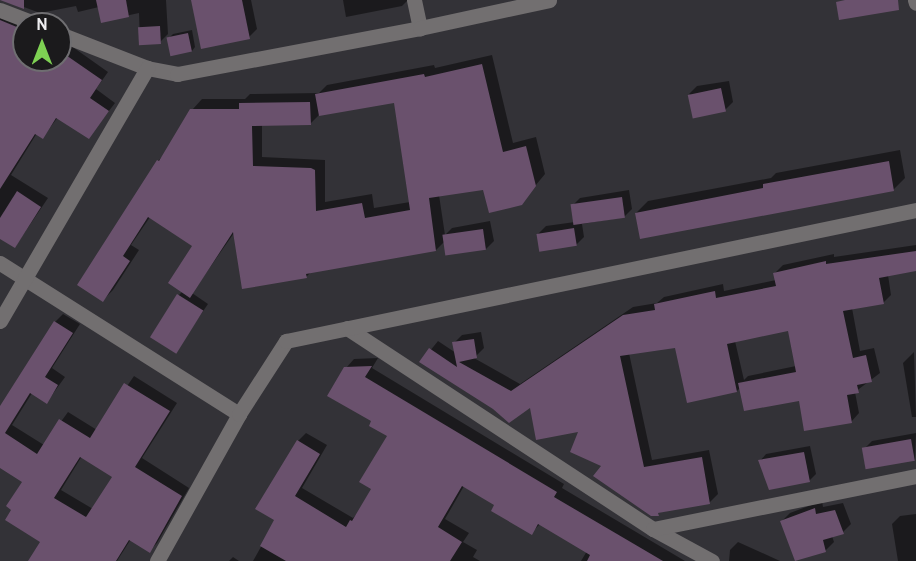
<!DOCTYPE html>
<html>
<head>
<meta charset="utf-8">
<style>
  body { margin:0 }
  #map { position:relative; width:916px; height:561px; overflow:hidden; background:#333237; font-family:Overpass,sans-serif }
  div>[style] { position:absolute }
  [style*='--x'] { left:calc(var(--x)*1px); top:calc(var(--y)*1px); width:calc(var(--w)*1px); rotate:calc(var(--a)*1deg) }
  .shadow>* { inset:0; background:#0007 }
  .building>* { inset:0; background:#6a516d; transform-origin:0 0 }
  .minor>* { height:15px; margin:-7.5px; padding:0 7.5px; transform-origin:7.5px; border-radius:7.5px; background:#726f70 }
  span { translate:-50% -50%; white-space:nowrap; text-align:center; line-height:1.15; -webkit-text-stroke:5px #1b1a1c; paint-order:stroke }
  .north { position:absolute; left:12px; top:12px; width:60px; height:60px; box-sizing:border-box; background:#1b1a1c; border:2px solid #6f6e71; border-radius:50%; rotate:0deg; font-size:16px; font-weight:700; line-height:24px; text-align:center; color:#eeedf0 }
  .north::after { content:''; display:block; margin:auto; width:21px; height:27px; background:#7ed153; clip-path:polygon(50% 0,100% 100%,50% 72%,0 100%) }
</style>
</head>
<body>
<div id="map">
  <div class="shadow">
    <i style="clip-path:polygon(5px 0,166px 0,168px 34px,160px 42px,140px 43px,139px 13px,102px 21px,99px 7px,78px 12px,76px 6px,40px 13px)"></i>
    <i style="clip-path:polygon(195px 0,251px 0,257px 29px,249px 37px)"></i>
    <i style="clip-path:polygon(343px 0,408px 0,402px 6px,346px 17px)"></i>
    <i style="clip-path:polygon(0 8px,24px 24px,24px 60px,60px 60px,60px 38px,108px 72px,96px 89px,115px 103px,89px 137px,58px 117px,43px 137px,37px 133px,11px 175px,48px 198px,15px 247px,0 237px)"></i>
    <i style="clip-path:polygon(192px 30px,195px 47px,192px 51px,169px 38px,173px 34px)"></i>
    <i style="clip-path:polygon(evenodd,492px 55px,513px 143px,536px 137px,545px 174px,521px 203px,485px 189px,439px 195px,445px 235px,452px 228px,490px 221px,494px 241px,486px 249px,445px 241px,436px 250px,312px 271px,306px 277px,234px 233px,192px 293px,208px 304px,175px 352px,179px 295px,183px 291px,194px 245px,150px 217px,131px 245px,139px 250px,113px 290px,103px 300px,158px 161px,166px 153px,192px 110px,202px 99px,245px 99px,250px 94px,319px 93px,327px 85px,434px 65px,435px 68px,492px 55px,395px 101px,410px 202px,374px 208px,372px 194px,325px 202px,325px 160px,262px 157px,262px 125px,310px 124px,319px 115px,395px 101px)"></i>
    <i style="clip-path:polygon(729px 81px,733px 102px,725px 110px,689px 94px,697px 86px)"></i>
    <i style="clip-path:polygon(900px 150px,905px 178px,894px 189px,636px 213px,648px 201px,771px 178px,776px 173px)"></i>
    <i style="clip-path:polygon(629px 190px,632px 209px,624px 217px,582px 224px,584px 237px,576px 245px,538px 234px,546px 226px,575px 222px,572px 206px,580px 198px)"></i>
    <i style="clip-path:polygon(evenodd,916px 245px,916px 270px,888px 275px,891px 295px,883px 303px,852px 308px,860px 351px,874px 348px,880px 373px,855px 392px,859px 413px,851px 422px,800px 399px,741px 387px,737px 391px,676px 346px,629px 353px,652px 460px,709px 450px,718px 494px,710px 502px,651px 514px,604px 465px,581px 430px,531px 405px,494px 408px,421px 362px,438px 341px,456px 353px,454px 343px,462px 335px,481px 332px,484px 348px,474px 358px,520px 384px,633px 307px,657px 303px,664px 297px,723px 284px,724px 291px,776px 280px,775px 273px,783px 265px,834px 254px,834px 257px,916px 245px,789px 329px,796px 366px,748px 376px,744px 380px,735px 341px,789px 329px)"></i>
    <i style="clip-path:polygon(evenodd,63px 314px,80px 324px,52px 368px,65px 377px,47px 402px,32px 393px,12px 425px,44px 445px,68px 412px,97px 430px,134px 376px,177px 403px,142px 458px,189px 488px,157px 543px,149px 551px,131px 539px,117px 561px,30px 561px,42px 542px,24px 481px,0 466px,0 408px,55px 322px,63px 314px,82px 456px,114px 476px,93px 509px,61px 490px,82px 456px)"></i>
    <i style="clip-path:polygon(914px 352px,916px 417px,912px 417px,903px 363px)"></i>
    <i style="clip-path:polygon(378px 358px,372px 368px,564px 484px,562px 488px,685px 561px,581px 561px,587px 551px,540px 524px,531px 533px,497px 504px,464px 486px,445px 519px,469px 533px,463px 542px,477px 550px,473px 557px,480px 561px,253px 561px,276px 520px,298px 441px,306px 433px,327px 445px,302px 488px,353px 518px,358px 513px,373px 489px,389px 435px,373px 420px,346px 368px,354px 359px)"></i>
    <i style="clip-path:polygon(916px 433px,915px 460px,864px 449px,872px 441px)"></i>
    <i style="clip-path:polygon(810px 446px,816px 474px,809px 481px,760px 461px,766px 454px)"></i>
    <i style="clip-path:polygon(822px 501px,823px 507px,843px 503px,851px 524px,843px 532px,832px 536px,834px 542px,826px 550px,796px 560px,782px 521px,790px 513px)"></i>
    <i style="clip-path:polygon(916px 514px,916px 561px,898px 561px,892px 524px,900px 516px)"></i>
    <i style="clip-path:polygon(738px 542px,780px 561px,729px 561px,730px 550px)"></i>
    <i style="clip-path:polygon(233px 557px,239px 561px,229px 561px)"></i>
  </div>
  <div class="building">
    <i style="clip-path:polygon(0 0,24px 0,24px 9px)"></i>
    <i style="clip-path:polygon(96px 0,126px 0,129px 17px,101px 23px)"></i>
    <i style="clip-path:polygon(191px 0,242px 0,250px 39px,201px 49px)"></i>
    <i style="clip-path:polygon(845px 0,898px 0,899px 10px,839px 20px,836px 2px)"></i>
    <i style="clip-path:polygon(0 20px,24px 30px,24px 60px,60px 60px,60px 51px,102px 80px,90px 98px,109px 111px,89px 139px,56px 118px,43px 139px,35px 134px,0 189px)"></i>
    <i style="left:160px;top:26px;width:18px;height:22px;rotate:87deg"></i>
    <i style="left:188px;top:33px;width:19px;height:22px;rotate:78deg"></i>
    <i style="clip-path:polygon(482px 64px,503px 152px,526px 146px,536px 186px,522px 205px,489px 213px,483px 190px,429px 198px,436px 251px,306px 274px,307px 278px,242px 289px,233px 232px,190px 298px,168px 283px,192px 246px,148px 217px,123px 256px,130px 261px,103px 302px,77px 285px,157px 160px,159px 161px,190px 109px,239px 109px,239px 103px,310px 102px,311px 125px,252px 126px,253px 166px,311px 168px,315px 170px,316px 211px,362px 203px,365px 218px,410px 210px,394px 103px,319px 116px,315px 94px,424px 74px,425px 77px)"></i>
    <i style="left:721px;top:88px;width:24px;height:34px;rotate:78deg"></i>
    <i style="clip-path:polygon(889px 161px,894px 191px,640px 239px,635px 213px,763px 188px,763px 184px)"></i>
    <i style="clip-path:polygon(17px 191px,41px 207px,15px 248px,0 239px,0 218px)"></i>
    <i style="left:622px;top:197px;width:21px;height:52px;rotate:82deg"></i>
    <i style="left:574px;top:228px;width:18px;height:38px;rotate:81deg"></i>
    <i style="left:483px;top:229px;width:21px;height:41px;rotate:82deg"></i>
    <i style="clip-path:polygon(916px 251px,916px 271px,879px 278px,884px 304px,843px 311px,853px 358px,866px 355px,872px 382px,857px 385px,859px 393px,847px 395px,852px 423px,804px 431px,799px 401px,744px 411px,738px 383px,796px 372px,788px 331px,727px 344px,737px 392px,687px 403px,675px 348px,620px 356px,644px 467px,702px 457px,710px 504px,658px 513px,659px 516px,651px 516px,593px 476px,601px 466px,570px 452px,578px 432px,536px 440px,530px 408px,509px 423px,493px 409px,419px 362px,429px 348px,457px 367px,452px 342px,474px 339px,477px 358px,459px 362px,511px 391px,623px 315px,655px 310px,654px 304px,715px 291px,716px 298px,776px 286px,773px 273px,826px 261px,826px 264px)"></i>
    <i style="left:177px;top:294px;width:31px;height:51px;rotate:32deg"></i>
    <i style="clip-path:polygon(evenodd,54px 321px,73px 333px,45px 377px,58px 385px,47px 404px,30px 393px,5px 433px,37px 454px,59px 419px,90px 438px,124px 383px,170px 411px,135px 467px,182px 496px,150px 553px,129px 540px,116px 561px,28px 561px,40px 542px,5px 520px,11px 510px,6px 506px,22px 482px,0 468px,0 406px,54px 321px,80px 457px,112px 477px,86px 517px,54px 498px,80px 457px)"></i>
    <i style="clip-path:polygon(372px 366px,365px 377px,557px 492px,554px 497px,663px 561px,587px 561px,590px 555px,538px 524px,532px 535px,491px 511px,494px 505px,462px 486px,438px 527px,462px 542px,450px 561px,286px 561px,260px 546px,274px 520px,255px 509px,297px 440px,320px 454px,295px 496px,346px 527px,350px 520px,352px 521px,371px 489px,359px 482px,387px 436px,369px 426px,371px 421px,327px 396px,344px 367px)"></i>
    <i style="left:911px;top:439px;width:22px;height:50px;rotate:80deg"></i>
    <i style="clip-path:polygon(804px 452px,810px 482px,769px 490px,758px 460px)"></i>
    <i style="clip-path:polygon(815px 508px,816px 514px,835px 510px,844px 534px,823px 540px,826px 552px,795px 561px,780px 521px)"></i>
  </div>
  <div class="minor">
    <i style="--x:414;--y:0;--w:29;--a:78"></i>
    <i style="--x:915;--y:0;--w:3;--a:72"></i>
    <i style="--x:0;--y:10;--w:39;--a:21"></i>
    <i style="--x:60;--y:34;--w:93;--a:21.3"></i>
    <i style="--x:147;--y:68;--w:31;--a:11"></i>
    <i style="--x:177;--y:74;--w:247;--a:-10.7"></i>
    <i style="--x:420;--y:28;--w:132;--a:-12.2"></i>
    <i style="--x:0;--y:263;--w:283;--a:32.3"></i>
    <i style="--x:0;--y:321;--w:293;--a:-59.8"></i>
    <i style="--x:347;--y:328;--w:366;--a:33.3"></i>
    <i style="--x:653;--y:529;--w:67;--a:28.5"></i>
    <i style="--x:653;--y:529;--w:268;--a:-11.4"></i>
    <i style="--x:157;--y:561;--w:168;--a:-60.8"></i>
    <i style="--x:239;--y:414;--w:87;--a:-57.2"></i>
    <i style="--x:286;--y:341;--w:643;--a:-11.75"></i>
  </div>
  <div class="north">N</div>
</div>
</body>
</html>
